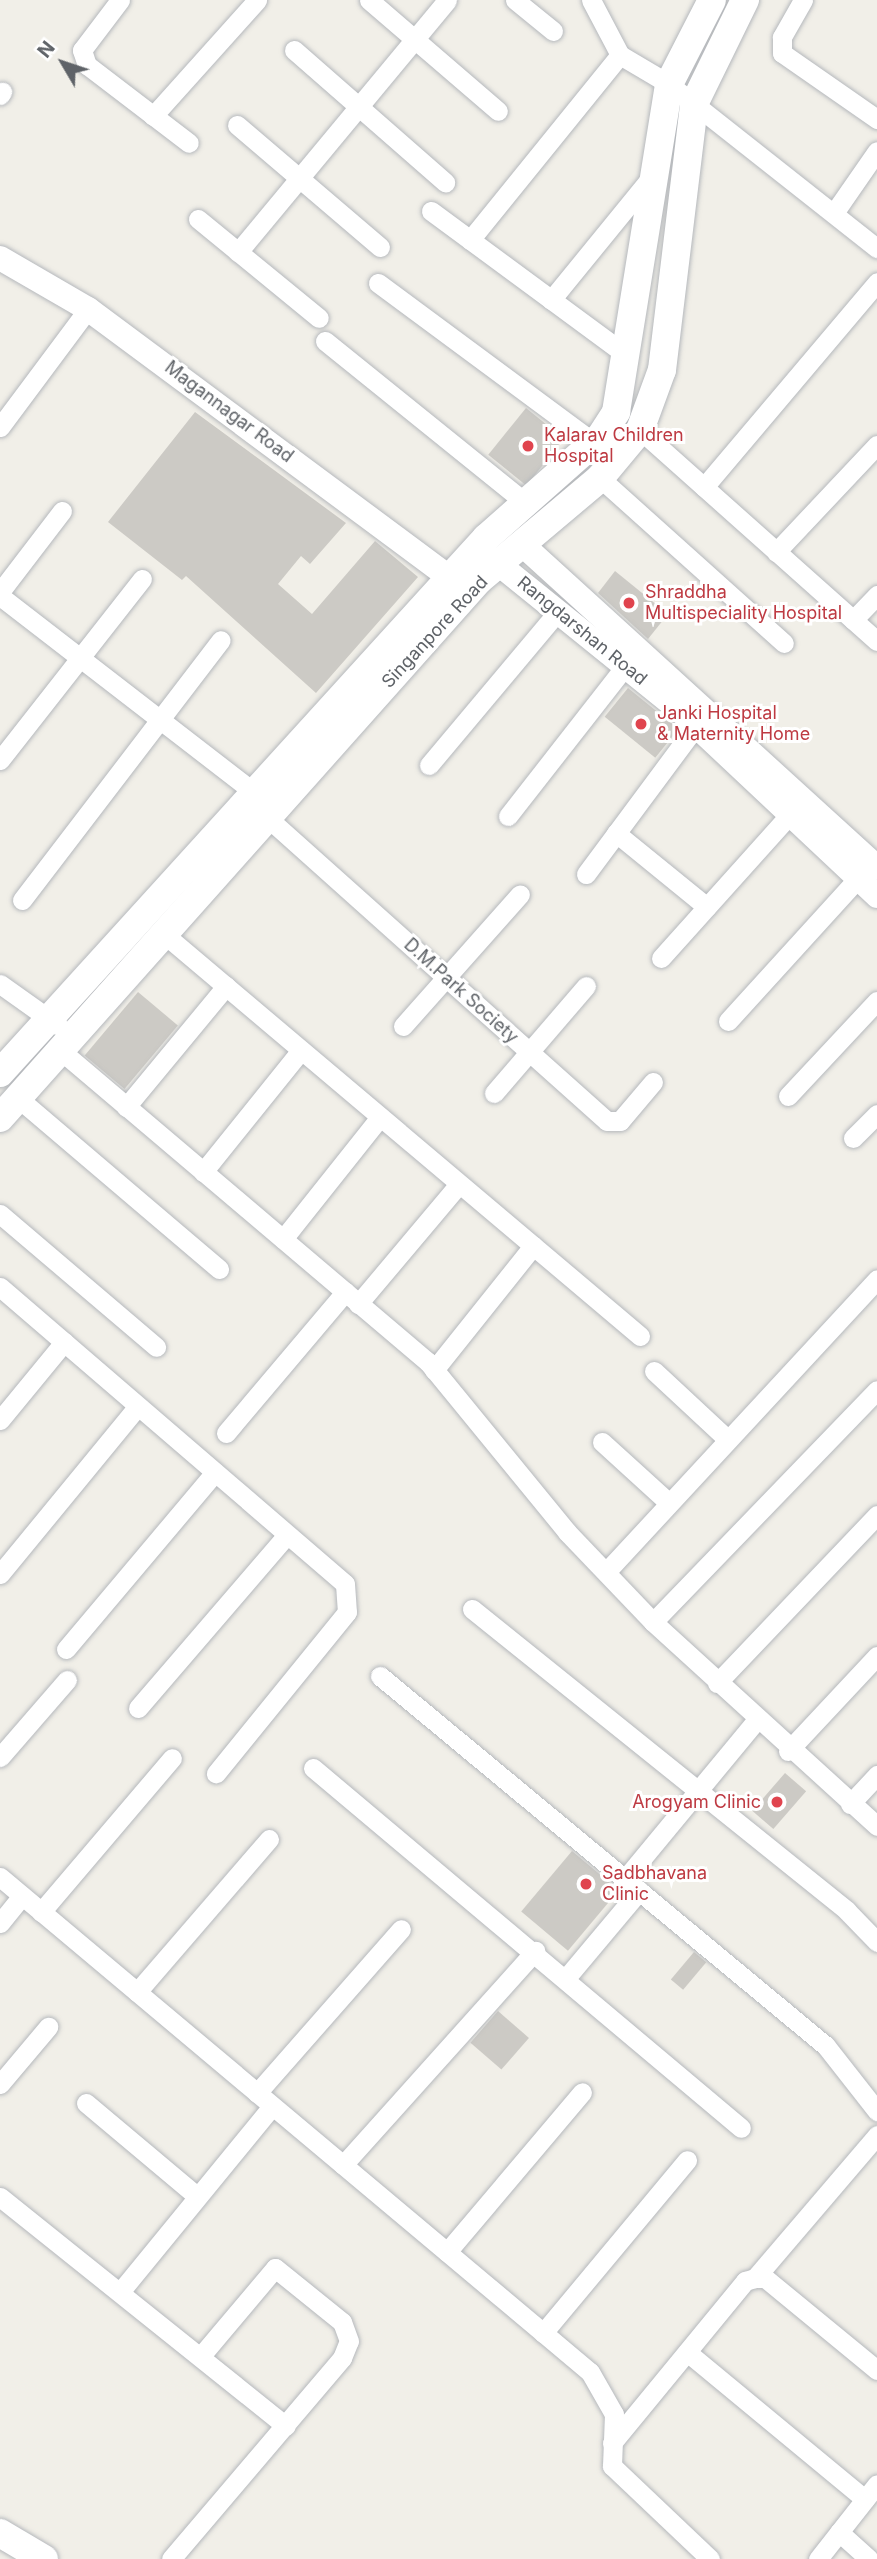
<!DOCTYPE html>
<html>
<head>
<meta charset="utf-8">
<style>
  body { margin:0 }
  #map { position:relative; width:877px; height:2559px; overflow:hidden; background:#f1efe8; font-family:Inter,sans-serif }
  div>[style] { position:absolute }
  [style*='--x'] { left:calc(var(--x)*1px); top:calc(var(--y)*1px); width:calc(var(--w)*1px); rotate:calc(var(--a)*1deg) }
  .building>* { inset:0; background:#cccac5; transform-origin:0 0 }
  .roads { filter:drop-shadow(0 0 2px #b5b8bc) drop-shadow(0 0 2px #b5b8bc) }
  .minor>* { height:19px; margin:-9.5px; padding:0 9.5px; transform-origin:9.5px; border-radius:9.5px; background:#fff }
  .tertiary>* { height:24px; margin:-12px; padding:0 12px; transform-origin:12px; border-radius:12px; background:#fff }
  .secondary>* { height:28px; margin:-14px; padding:0 14px; transform-origin:14px; border-radius:14px; background:#fff }
  .dots>* { width:19px; height:19px; translate:-50% -50%; box-sizing:border-box; border:4px solid #fff; border-radius:50% }
  span { translate:-50% -50%; white-space:nowrap; text-align:center; line-height:1.15; -webkit-text-stroke:6px #fff; paint-order:stroke }
  .street-label { font-size:18px; color:#5f6368 }
  .health-label { font-size:18px; color:#be3a42 }
  .left { translate:0 -50%; text-align:left }
  .right { translate:-100% -50%; text-align:right }
  .north { position:absolute; left:28px; top:28px; width:70px; height:70px; -webkit-text-stroke:5px #fff; paint-order:stroke; rotate:309deg; font-size:19px; font-weight:700; line-height:28px; text-align:center; color:#5f6368 }
  .north::after { content:''; display:block; margin:auto; width:24px; height:32px; background:#5f6368; clip-path:polygon(50% 0,100% 100%,50% 72%,0 100%) }
</style>
</head>
<body>
<div id="map">
  <div class="building">
    <i style="left:526px;top:408px;width:49px;height:60px;rotate:39deg"></i>
    <i style="clip-path:polygon(195px 412px,346px 523px,310px 564px,301px 556px,278px 584px,312px 614px,375px 541px,418px 577px,316px 693px,186px 576px,182px 580px,108px 522px)"></i>
    <i style="clip-path:polygon(615px 571px,668px 614px,648px 639px,598px 593px)"></i>
    <i style="left:628px;top:688px;width:65px;height:37px;rotate:39deg"></i>
    <i style="left:138px;top:992px;width:52px;height:83px;rotate:40deg"></i>
    <i style="left:785px;top:1773px;width:28px;height:50px;rotate:41deg"></i>
    <i style="left:572px;top:1851px;width:61px;height:79px;rotate:40deg"></i>
    <i style="left:694px;top:1952px;width:16px;height:36px;rotate:40deg"></i>
    <i style="left:498px;top:2011px;width:41px;height:42px;rotate:41deg"></i>
  </div>
  <div class="roads">
    <div class="minor">
      <i style="--x:120;--y:0;--w:63;--a:127.2"></i>
      <i style="--x:82;--y:50;--w:16;--a:72"></i>
      <i style="--x:87;--y:65;--w:128;--a:37.4"></i>
      <i style="--x:369;--y:0;--w:170;--a:40.7"></i>
      <i style="--x:515;--y:0;--w:49;--a:39.2"></i>
      <i style="--x:591;--y:0;--w:62;--a:62.2"></i>
      <i style="--x:620;--y:55;--w:57;--a:30.6"></i>
      <i style="--x:669;--y:84;--w:265;--a:38.3"></i>
      <i style="--x:803;--y:0;--w:43;--a:119.6"></i>
      <i style="--x:782;--y:37;--w:16;--a:90"></i>
      <i style="--x:782;--y:53;--w:116;--a:34.8"></i>
      <i style="--x:294;--y:50;--w:201;--a:41.2"></i>
      <i style="--x:0;--y:95;--w:4;--a:-56"></i>
      <i style="--x:153;--y:116;--w:156;--a:-48.1"></i>
      <i style="--x:237;--y:125;--w:188;--a:40.5"></i>
      <i style="--x:431;--y:211;--w:241;--a:36.4"></i>
      <i style="--x:834;--y:213;--w:75;--a:-55.3"></i>
      <i style="--x:198;--y:219;--w:156;--a:39.3"></i>
      <i style="--x:470;--y:240;--w:238;--a:-51"></i>
      <i style="--x:238;--y:252;--w:327;--a:-50.3"></i>
      <i style="--x:378;--y:283;--w:269;--a:36.5"></i>
      <i style="--x:551;--y:300;--w:160;--a:-50.8"></i>
      <i style="--x:325;--y:341;--w:258;--a:38.9"></i>
      <i style="--x:0;--y:427;--w:147;--a:-53.3"></i>
      <i style="--x:640;--y:430;--w:317;--a:41.7"></i>
      <i style="--x:600;--y:478;--w:247;--a:41.9"></i>
      <i style="--x:704;--y:487;--w:268;--a:-49.8"></i>
      <i style="--x:776;--y:552;--w:147;--a:-46.7"></i>
      <i style="--x:0;--y:592;--w:102;--a:-52.6"></i>
      <i style="--x:0;--y:596;--w:321;--a:37.7"></i>
      <i style="--x:853;--y:620;--w:35;--a:-46"></i>
      <i style="--x:0;--y:760;--w:230;--a:-51.9"></i>
      <i style="--x:429;--y:765;--w:201;--a:-50"></i>
      <i style="--x:260;--y:811;--w:465;--a:41.8"></i>
      <i style="--x:607;--y:1121;--w:13;--a:0"></i>
      <i style="--x:620;--y:1121;--w:51;--a:-49.8"></i>
      <i style="--x:508;--y:816;--w:190;--a:-52"></i>
      <i style="--x:616;--y:833;--w:117;--a:39.1"></i>
      <i style="--x:586;--y:874;--w:184;--a:-53.4"></i>
      <i style="--x:22;--y:900;--w:327;--a:-52.6"></i>
      <i style="--x:164;--y:934;--w:623;--a:40.18"></i>
      <i style="--x:661;--y:958;--w:193;--a:-48.1"></i>
      <i style="--x:0;--y:984;--w:72;--a:35.4"></i>
      <i style="--x:728;--y:1021;--w:193;--a:-47.7"></i>
      <i style="--x:403;--y:1026;--w:176;--a:-48.4"></i>
      <i style="--x:60;--y:1050;--w:482;--a:40.3"></i>
      <i style="--x:428;--y:1362;--w:220;--a:50.7"></i>
      <i style="--x:567;--y:1532;--w:124;--a:46.3"></i>
      <i style="--x:653;--y:1622;--w:303;--a:42.3"></i>
      <i style="--x:494;--y:1093;--w:141;--a:-49.3"></i>
      <i style="--x:788;--y:1096;--w:130;--a:-46.9"></i>
      <i style="--x:18;--y:1098;--w:264;--a:40.4"></i>
      <i style="--x:126;--y:1107;--w:157;--a:-50.4"></i>
      <i style="--x:853;--y:1138;--w:34;--a:-45"></i>
      <i style="--x:203;--y:1172;--w:156;--a:-51.2"></i>
      <i style="--x:0;--y:1214;--w:205;--a:40.4"></i>
      <i style="--x:283;--y:1239;--w:156;--a:-51.5"></i>
      <i style="--x:0;--y:1287;--w:455;--a:40.7"></i>
      <i style="--x:345;--y:1584;--w:28;--a:86"></i>
      <i style="--x:347;--y:1612;--w:208;--a:129.1"></i>
      <i style="--x:358;--y:1304;--w:157;--a:-49.9"></i>
      <i style="--x:434;--y:1370;--w:159;--a:-51.4"></i>
      <i style="--x:654;--y:1371;--w:98;--a:42.9"></i>
      <i style="--x:0;--y:1420;--w:101;--a:-50.6"></i>
      <i style="--x:226;--y:1433;--w:185;--a:-49.8"></i>
      <i style="--x:602;--y:1442;--w:89;--a:42.3"></i>
      <i style="--x:606;--y:1572;--w:399;--a:-47.2"></i>
      <i style="--x:0;--y:1574;--w:217;--a:-50.6"></i>
      <i style="--x:472;--y:1609;--w:481;--a:38.8"></i>
      <i style="--x:847;--y:1911;--w:43;--a:45.9"></i>
      <i style="--x:653;--y:1622;--w:322;--a:-46"></i>
      <i style="--x:66;--y:1649;--w:231;--a:-49.9"></i>
      <i style="--x:380;--y:1676;--w:579;--a:39.68"></i>
      <i style="--x:826;--y:2046;--w:83;--a:51.9"></i>
      <i style="--x:717;--y:1683;--w:232;--a:-46.4"></i>
      <i style="--x:138;--y:1708;--w:228;--a:-49.3"></i>
      <i style="--x:788;--y:1751;--w:130;--a:-46.9"></i>
      <i style="--x:0;--y:1757;--w:102;--a:-49"></i>
      <i style="--x:313;--y:1768;--w:559;--a:40.07"></i>
      <i style="--x:850;--y:1804;--w:40;--a:-47"></i>
      <i style="--x:0;--y:1877;--w:770;--a:40"></i>
      <i style="--x:590;--y:2372;--w:48;--a:60.3"></i>
      <i style="--x:614;--y:2414;--w:52;--a:92.2"></i>
      <i style="--x:612;--y:2466;--w:135;--a:43.5"></i>
      <i style="--x:625;--y:1879;--w:204;--a:-50.4"></i>
      <i style="--x:41;--y:1912;--w:202;--a:-49.6"></i>
      <i style="--x:0;--y:1923;--w:35;--a:-51"></i>
      <i style="--x:566;--y:1978;--w:114;--a:-50"></i>
      <i style="--x:137;--y:1992;--w:202;--a:-49.2"></i>
      <i style="--x:0;--y:2084;--w:75;--a:-49.9"></i>
      <i style="--x:257;--y:2093;--w:218;--a:-48.7"></i>
      <i style="--x:86;--y:2103;--w:145;--a:40"></i>
      <i style="--x:343;--y:2165;--w:288;--a:-48.1"></i>
      <i style="--x:0;--y:2197;--w:366;--a:38.7"></i>
      <i style="--x:447;--y:2252;--w:209;--a:-49.8"></i>
      <i style="--x:755;--y:2278;--w:188;--a:-49.5"></i>
      <i style="--x:120;--y:2292;--w:240;--a:-50.7"></i>
      <i style="--x:543;--y:2333;--w:225;--a:-50.2"></i>
      <i style="--x:687;--y:2352;--w:231;--a:39.6"></i>
      <i style="--x:612;--y:2443;--w:210;--a:-50.6"></i>
      <i style="--x:745;--y:2281;--w:10;--a:-17"></i>
      <i style="--x:755;--y:2278;--w:10;--a:0"></i>
      <i style="--x:765;--y:2278;--w:145;--a:39.4"></i>
      <i style="--x:839;--y:2532;--w:40;--a:42"></i>
      <i style="--x:171;--y:2559;--w:264;--a:-49.6"></i>
      <i style="--x:342;--y:2358;--w:18;--a:-68"></i>
      <i style="--x:349;--y:2341;--w:20;--a:-110"></i>
      <i style="--x:342;--y:2322;--w:86;--a:-141.1"></i>
      <i style="--x:275;--y:2268;--w:116;--a:130.1"></i>
      <i style="--x:818;--y:2559;--w:95;--a:-51.8"></i>
    </div>
    <div class="tertiary">
      <i style="--x:0;--y:258;--w:102;--a:30.1"></i>
      <i style="--x:88;--y:309;--w:450;--a:36.6"></i>
      <i style="--x:525;--y:547;--w:476;--a:42.3"></i>
      <i style="--x:501;--y:566;--w:225;--a:38.9"></i>
      <i style="--x:676;--y:707;--w:276;--a:43.2"></i>
    </div>
    <div class="secondary">
      <i style="--x:0;--y:1073;--w:723;--a:-47.75"></i>
      <i style="--x:486;--y:538;--w:152;--a:-41.5"></i>
      <i style="--x:600;--y:437;--w:30;--a:-57"></i>
      <i style="--x:616;--y:412;--w:332;--a:-80.8"></i>
      <i style="--x:669;--y:84;--w:94;--a:-62.9"></i>
      <i style="--x:0;--y:1118;--w:720;--a:-48.32"></i>
      <i style="--x:479;--y:580;--w:158;--a:-40.1"></i>
      <i style="--x:600;--y:478;--w:62;--a:-50.2"></i>
      <i style="--x:640;--y:430;--w:64;--a:-69.9"></i>
      <i style="--x:662;--y:370;--w:268;--a:-83.1"></i>
      <i style="--x:694;--y:104;--w:116;--a:-63.9"></i>
      <i style="--x:0;--y:2533;--w:51;--a:30.6"></i>
    </div>
  </div>
  <div class="dots">
    <i style="left:528px;top:446px;background:#e0444e"></i>
    <i style="left:629px;top:603px;background:#e0444e"></i>
    <i style="left:641px;top:724px;background:#e0444e"></i>
    <i style="left:777px;top:1802px;background:#e0444e"></i>
    <i style="left:586px;top:1884px;background:#e0444e"></i>
  </div>
  <div class="street-label">
    <span style="left:229px;top:412px;rotate:37deg">Magannagar Road</span>
    <span style="left:582px;top:631px;rotate:39deg">Rangdarshan Road</span>
    <span style="left:435px;top:632px;rotate:-47deg">Singanpore Road</span>
    <span style="left:461px;top:991px;rotate:42deg">D.M.Park Society</span>
  </div>
  <div class="health-label">
    <span class="left" style="left:544px;top:446px">Kalarav Children<br>Hospital</span>
    <span class="left" style="left:645px;top:603px">Shraddha<br>Multispeciality Hospital</span>
    <span class="left" style="left:657px;top:724px">Janki Hospital<br>&amp; Maternity Home</span>
    <span class="right" style="left:761px;top:1802px">Arogyam Clinic</span>
    <span class="left" style="left:602px;top:1884px">Sadbhavana<br>Clinic</span>
  </div>
  <div class="north">N</div>
</div>
</body>
</html>
